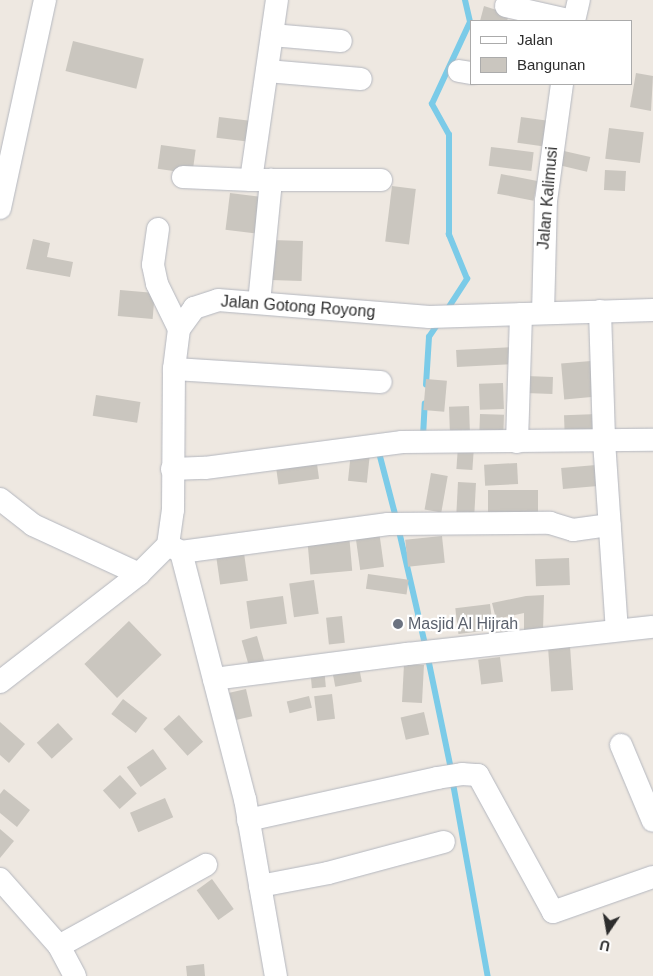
<!DOCTYPE html>
<html>
<head>
<meta charset="utf-8">
<style>
  body { margin:0 }
  #map { position:relative; width:653px; height:976px; overflow:hidden; background:#eee8e1; font-family:Helvetica,sans-serif }
  div>[style] { position:absolute }
  [style*='--x'] { left:calc(var(--x)*1px); top:calc(var(--y)*1px); width:calc(var(--w)*1px); rotate:calc(var(--a)*1deg) }
  .stream>* { height:5.5px; margin:-2.75px; padding:0 2.75px; transform-origin:2.75px; border-radius:2.75px; background:#7bcbe8 }
  .building>* { inset:0; background:#cac6bf; transform-origin:0 0 }
  .roads { filter:drop-shadow(0 0 1px #b4b7bf) drop-shadow(0 0 1px #b4b7bf) }
  .minor>* { height:22px; margin:-11px; padding:0 11px; transform-origin:11px; border-radius:11px; background:#fff }
  .dots>* { width:14px; height:14px; translate:-50% -50%; box-sizing:border-box; border:2px solid #fff; border-radius:50% }
  span { translate:-50% -50%; white-space:nowrap; text-align:center; line-height:1.15; -webkit-text-stroke:4.5px #fff; paint-order:stroke }
  .street-label { font-size:16px; color:#2d2d2d }
  .worship-label { font-size:16px; color:#5b616d }
  .left { translate:0 -50%; text-align:left }
  .legend { position:absolute; left:470px; top:20px; width:162px; height:65px; box-sizing:border-box; background:#fff; border:1px solid #ababab; margin:0; padding:6px 9px; list-style:none; font-size:15px; color:#2d2d2d }
  .legend li { display:flex; align-items:center; gap:10px; height:25px }
  .legend b { width:25px; border:1px solid #ababab }
  .north { position:absolute; left:583px; top:906px; width:50px; height:50px; -webkit-text-stroke:4px #fff; paint-order:stroke; rotate:192deg; font-size:14px; font-weight:700; line-height:20px; text-align:center; color:#2d2d2d }
  .north::after { content:''; display:block; margin:auto; width:18px; height:22px; background:#2d2d2d; clip-path:polygon(50% 0,100% 100%,50% 72%,0 100%) }
</style>
</head>
<body>
<div id="map">
  <div class="stream">
    <i style="--x:447;--y:310;--w:37;--a:-57"></i>
    <i style="--x:467;--y:279;--w:48;--a:-112.2"></i>
    <i style="--x:449;--y:235;--w:100;--a:-90"></i>
    <i style="--x:449;--y:135;--w:35;--a:-119"></i>
    <i style="--x:432;--y:104;--w:90;--a:-65.1"></i>
    <i style="--x:470;--y:22;--w:23;--a:-103"></i>
    <i style="--x:426;--y:385;--w:48;--a:-86.4"></i>
    <i style="--x:429;--y:337;--w:18;--a:-56"></i>
    <i style="--x:423;--y:437;--w:33;--a:-87"></i>
    <i style="--x:381;--y:451;--w:2;--a:180"></i>
    <i style="--x:379;--y:451;--w:71;--a:75.4"></i>
    <i style="--x:399;--y:529;--w:121;--a:77.1"></i>
    <i style="--x:428;--y:656;--w:118;--a:78.3"></i>
    <i style="--x:453;--y:781;--w:198;--a:79.8"></i>
  </div>
  <div class="building">
    <i style="clip-path:polygon(484px 6px,509px 14px,507px 21px,480px 21px)"></i>
    <i style="left:73px;top:41px;width:73px;height:31px;rotate:14deg"></i>
    <i style="clip-path:polygon(636px 73px,653px 76px,651px 111px,630px 107px)"></i>
    <i style="left:219px;top:117px;width:31px;height:21px;rotate:7deg"></i>
    <i style="left:521px;top:117px;width:29px;height:26px;rotate:8deg"></i>
    <i style="left:609px;top:128px;width:35px;height:31px;rotate:7deg"></i>
    <i style="left:161px;top:145px;width:35px;height:24px;rotate:8deg"></i>
    <i style="left:491px;top:147px;width:43px;height:19px;rotate:7deg"></i>
    <i style="left:564px;top:151px;width:27px;height:15px;rotate:13deg"></i>
    <i style="left:605px;top:170px;width:21px;height:20px;rotate:3deg"></i>
    <i style="left:501px;top:174px;width:37px;height:20px;rotate:11deg"></i>
    <i style="left:392px;top:186px;width:24px;height:56px;rotate:7deg"></i>
    <i style="left:230px;top:193px;width:32px;height:37px;rotate:7deg"></i>
    <i style="clip-path:polygon(33px 239px,50px 243px,47px 257px,73px 262px,70px 277px,26px 269px)"></i>
    <i style="left:272px;top:240px;width:31px;height:40px;rotate:2deg"></i>
    <i style="left:120px;top:290px;width:35px;height:26px;rotate:5deg"></i>
    <i style="left:514px;top:347px;width:17px;height:58px;rotate:87deg"></i>
    <i style="left:591px;top:361px;width:36px;height:30px;rotate:85deg"></i>
    <i style="left:526px;top:376px;width:27px;height:17px;rotate:2deg"></i>
    <i style="left:426px;top:379px;width:21px;height:31px;rotate:5deg"></i>
    <i style="left:503px;top:383px;width:26px;height:24px;rotate:88deg"></i>
    <i style="left:96px;top:395px;width:45px;height:21px;rotate:9deg"></i>
    <i style="left:469px;top:406px;width:32px;height:20px;rotate:88deg"></i>
    <i style="left:480px;top:414px;width:24px;height:17px;rotate:2deg"></i>
    <i style="left:598px;top:414px;width:24px;height:34px;rotate:88deg"></i>
    <i style="left:458px;top:446px;width:16px;height:23px;rotate:4deg"></i>
    <i style="left:351px;top:452px;width:19px;height:29px;rotate:6deg"></i>
    <i style="left:316px;top:457px;width:22px;height:41px;rotate:82deg"></i>
    <i style="left:517px;top:463px;width:21px;height:33px;rotate:87deg"></i>
    <i style="left:596px;top:465px;width:21px;height:35px;rotate:85deg"></i>
    <i style="left:431px;top:473px;width:17px;height:37px;rotate:10deg"></i>
    <i style="left:458px;top:482px;width:18px;height:30px;rotate:3deg"></i>
    <i style="left:488px;top:490px;width:50px;height:26px"></i>
    <i style="left:379px;top:531px;width:36px;height:24px;rotate:82deg"></i>
    <i style="left:349px;top:534px;width:37px;height:42px;rotate:85deg"></i>
    <i style="left:442px;top:536px;width:27px;height:37px;rotate:84deg"></i>
    <i style="left:244px;top:553px;width:28px;height:28px;rotate:82deg"></i>
    <i style="left:569px;top:558px;width:27px;height:34px;rotate:88deg"></i>
    <i style="left:368px;top:574px;width:41px;height:15px;rotate:8deg"></i>
    <i style="left:314px;top:580px;width:34px;height:25px;rotate:82deg"></i>
    <i style="clip-path:polygon(544px 595px,543px 631px,524px 630px,524px 613px,496px 619px,492px 603px,526px 596px)"></i>
    <i style="left:283px;top:596px;width:28px;height:37px;rotate:82deg"></i>
    <i style="left:490px;top:604px;width:26px;height:35px;rotate:83deg"></i>
    <i style="left:342px;top:616px;width:27px;height:16px;rotate:84deg"></i>
    <i style="left:129px;top:621px;width:47px;height:62px;rotate:46deg"></i>
    <i style="left:257px;top:636px;width:26px;height:16px;rotate:74deg"></i>
    <i style="left:570px;top:646px;width:44px;height:22px;rotate:86deg"></i>
    <i style="left:500px;top:657px;width:25px;height:22px;rotate:83deg"></i>
    <i style="left:358px;top:662px;width:20px;height:27px;rotate:79deg"></i>
    <i style="left:404px;top:664px;width:20px;height:38px;rotate:3deg"></i>
    <i style="left:324px;top:666px;width:21px;height:14px;rotate:85deg"></i>
    <i style="left:246px;top:689px;width:28px;height:17px;rotate:77deg"></i>
    <i style="left:332px;top:694px;width:25px;height:18px;rotate:83deg"></i>
    <i style="left:309px;top:696px;width:12px;height:23px;rotate:76deg"></i>
    <i style="left:123px;top:699px;width:31px;height:19px;rotate:38deg"></i>
    <i style="left:424px;top:712px;width:23px;height:24px;rotate:77deg"></i>
    <i style="left:179px;top:715px;width:36px;height:21px;rotate:48deg"></i>
    <i style="clip-path:polygon(0 722px,25px 744px,9px 763px,0 755px)"></i>
    <i style="left:58px;top:723px;width:22px;height:29px;rotate:47deg"></i>
    <i style="left:153px;top:749px;width:24px;height:32px;rotate:55deg"></i>
    <i style="left:120px;top:775px;width:25px;height:23px;rotate:48deg"></i>
    <i style="clip-path:polygon(4px 789px,30px 810px,17px 827px,0 813px,0 794px)"></i>
    <i style="left:165px;top:798px;width:21px;height:38px;rotate:67deg"></i>
    <i style="clip-path:polygon(0 829px,14px 841px,0 858px)"></i>
    <i style="left:212px;top:879px;width:37px;height:19px;rotate:54deg"></i>
    <i style="clip-path:polygon(204px 964px,205px 976px,187px 976px,186px 966px)"></i>
  </div>
  <div class="roads">
    <div class="minor">
      <i style="--x:506;--y:6;--w:68;--a:12.8"></i>
      <i style="--x:574;--y:21;--w:22;--a:-77"></i>
      <i style="--x:272;--y:35;--w:69;--a:5"></i>
      <i style="--x:267;--y:71;--w:94;--a:4.9"></i>
      <i style="--x:459;--y:71;--w:13;--a:9"></i>
      <i style="--x:183;--y:177;--w:68;--a:2.5"></i>
      <i style="--x:271;--y:180;--w:110;--a:0"></i>
      <i style="--x:0;--y:208;--w:213;--a:-77.8"></i>
      <i style="--x:158;--y:229;--w:36;--a:98"></i>
      <i style="--x:153;--y:265;--w:19;--a:78"></i>
      <i style="--x:157;--y:284;--w:50;--a:63.9"></i>
      <i style="--x:259;--y:303;--w:124;--a:-84.4"></i>
      <i style="--x:271;--y:180;--w:20;--a:180"></i>
      <i style="--x:251;--y:180;--w:182;--a:-81.8"></i>
      <i style="--x:600;--y:311;--w:130;--a:88.2"></i>
      <i style="--x:604;--y:441;--w:189;--a:86.1"></i>
      <i style="--x:543;--y:313;--w:112;--a:-88.5"></i>
      <i style="--x:546;--y:201;--w:118;--a:-82.2"></i>
      <i style="--x:174;--y:369;--w:207;--a:3.6"></i>
      <i style="--x:517;--y:442;--w:128;--a:-88.2"></i>
      <i style="--x:172;--y:469;--w:33;--a:-2"></i>
      <i style="--x:205;--y:468;--w:199;--a:-7.5"></i>
      <i style="--x:402;--y:442;--w:251;--a:-0.5"></i>
      <i style="--x:0;--y:499;--w:42;--a:38.2"></i>
      <i style="--x:33;--y:525;--w:117;--a:24.8"></i>
      <i style="--x:168;--y:545;--w:15;--a:28"></i>
      <i style="--x:181;--y:552;--w:209;--a:-7.7"></i>
      <i style="--x:388;--y:524;--w:162;--a:-0.4"></i>
      <i style="--x:550;--y:523;--w:24;--a:17"></i>
      <i style="--x:573;--y:530;--w:37;--a:-8"></i>
      <i style="--x:181;--y:552;--w:255;--a:75.5"></i>
      <i style="--x:245;--y:799;--w:180;--a:80.1"></i>
      <i style="--x:214;--y:679;--w:195;--a:-7.4"></i>
      <i style="--x:407;--y:654;--w:247;--a:-6.3"></i>
      <i style="--x:0;--y:682;--w:176;--a:-37.8"></i>
      <i style="--x:139;--y:574;--w:41;--a:-45"></i>
      <i style="--x:168;--y:545;--w:35;--a:-82"></i>
      <i style="--x:173;--y:510;--w:141;--a:-89.6"></i>
      <i style="--x:174;--y:369;--w:40;--a:-82.9"></i>
      <i style="--x:179;--y:329;--w:26;--a:-54"></i>
      <i style="--x:194;--y:308;--w:25;--a:-18"></i>
      <i style="--x:218;--y:300;--w:212;--a:4.6"></i>
      <i style="--x:429;--y:317;--w:224;--a:-1.8"></i>
      <i style="--x:621;--y:745;--w:82;--a:67.2"></i>
      <i style="--x:248;--y:820;--w:194;--a:-12.5"></i>
      <i style="--x:437;--y:778;--w:25;--a:-9"></i>
      <i style="--x:462;--y:774;--w:16;--a:4"></i>
      <i style="--x:478;--y:775;--w:156;--a:61.3"></i>
      <i style="--x:553;--y:912;--w:106;--a:-19.3"></i>
      <i style="--x:0;--y:879;--w:89;--a:48.6"></i>
      <i style="--x:59;--y:946;--w:34;--a:62"></i>
      <i style="--x:260;--y:886;--w:69;--a:-10.8"></i>
      <i style="--x:328;--y:873;--w:120;--a:-15"></i>
      <i style="--x:59;--y:946;--w:168;--a:-28.9"></i>
    </div>
  </div>
  <div class="dots">
    <i style="left:398px;top:624px;background:#6b7280"></i>
  </div>
  <div class="street-label">
    <span style="left:548px;top:198px;rotate:-85deg">Jalan Kalimusi</span>
    <span style="left:298px;top:307px;rotate:4deg">Jalan Gotong Royong</span>
  </div>
  <div class="worship-label">
    <span class="left" style="left:408px;top:624px">Masjid Al Hijrah</span>
  </div>
  <ul class="legend">
  <li><b style="height:6px;background:#fff"></b>Jalan</li>
  <li><b style="height:14px;background:#cac6bf"></b>Bangunan</li>
  </ul>
  <div class="north">U</div>
</div>
</body>
</html>
